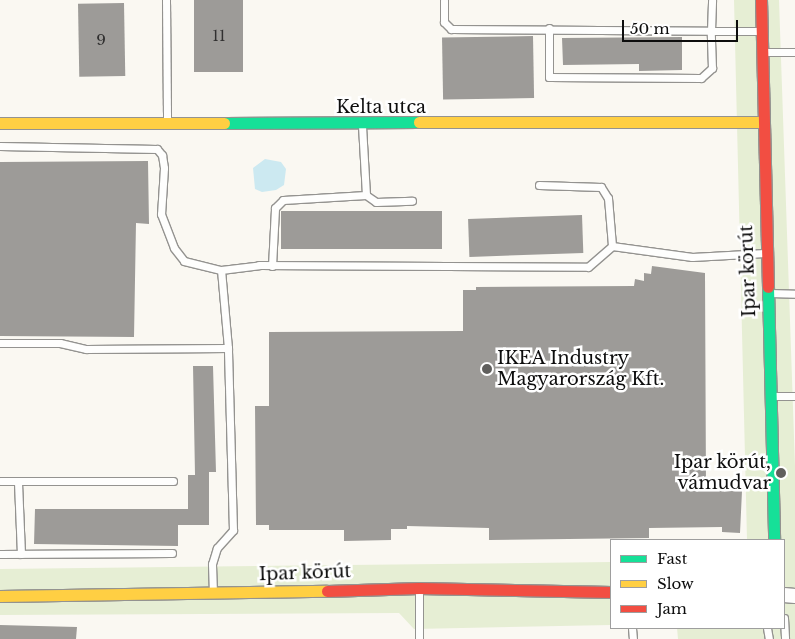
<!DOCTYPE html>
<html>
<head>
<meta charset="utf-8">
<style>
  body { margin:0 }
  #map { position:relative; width:795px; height:639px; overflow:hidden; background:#faf8f2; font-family:"Libre Baskerville",serif }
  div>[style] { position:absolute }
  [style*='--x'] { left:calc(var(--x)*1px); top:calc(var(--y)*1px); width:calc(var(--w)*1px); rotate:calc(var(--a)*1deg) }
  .green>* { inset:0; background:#e6eed4 }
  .water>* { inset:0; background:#cce9f1 }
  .building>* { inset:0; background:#9d9b98; transform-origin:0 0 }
  .roads { filter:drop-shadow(1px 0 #949390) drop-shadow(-1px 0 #949390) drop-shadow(0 1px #949390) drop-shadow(0 -1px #949390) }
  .lane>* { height:7px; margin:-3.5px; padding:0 3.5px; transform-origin:3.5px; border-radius:3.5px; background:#fefefd }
  .street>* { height:14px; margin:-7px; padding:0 7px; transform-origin:7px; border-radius:7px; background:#fefefd }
  .fast>* { height:11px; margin:-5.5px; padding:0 5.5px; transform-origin:5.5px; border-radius:5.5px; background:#16e098 }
  .slow>* { height:11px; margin:-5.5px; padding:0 5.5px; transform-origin:5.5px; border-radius:5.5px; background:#ffcf43 }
  .jam>* { height:11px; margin:-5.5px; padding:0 5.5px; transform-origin:5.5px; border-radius:5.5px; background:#f24e42 }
  .dots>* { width:14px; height:14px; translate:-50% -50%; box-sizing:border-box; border:2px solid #fff; border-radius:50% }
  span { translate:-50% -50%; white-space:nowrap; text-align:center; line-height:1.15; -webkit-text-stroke:5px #fff; paint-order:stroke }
  .number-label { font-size:15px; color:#313030 }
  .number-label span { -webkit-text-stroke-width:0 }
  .street-label { font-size:18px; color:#0d0d0d }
  .poi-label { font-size:18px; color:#0d0d0d }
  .left { translate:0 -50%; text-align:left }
  .right { translate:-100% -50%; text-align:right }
  .legend { position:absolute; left:610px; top:539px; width:175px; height:90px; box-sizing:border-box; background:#fff; border:1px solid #9e9e9e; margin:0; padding:6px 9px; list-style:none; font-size:15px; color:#0d0d0d }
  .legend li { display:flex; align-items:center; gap:10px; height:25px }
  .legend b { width:25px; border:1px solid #9e9e9e }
  .scale { position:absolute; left:622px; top:20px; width:116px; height:22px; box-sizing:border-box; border:2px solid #0d0d0d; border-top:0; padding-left:6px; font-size:15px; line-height:18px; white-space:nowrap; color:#0d0d0d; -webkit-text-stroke:4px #fff; paint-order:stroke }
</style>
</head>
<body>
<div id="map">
  <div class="green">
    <i style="clip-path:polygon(734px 0,779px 0,795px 466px,795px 639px,678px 639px,677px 628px,784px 628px,784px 540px,747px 540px)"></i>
    <i style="clip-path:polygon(611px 562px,611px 625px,414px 629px,399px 613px,0 615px,0 569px)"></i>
  </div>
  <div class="water">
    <i style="clip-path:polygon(265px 159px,281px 162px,286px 169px,284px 185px,276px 190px,262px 192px,255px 189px,253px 168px)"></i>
  </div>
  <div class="building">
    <i style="left:194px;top:0;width:49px;height:72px"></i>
    <i style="left:124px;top:3px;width:73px;height:46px;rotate:89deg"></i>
    <i style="left:533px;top:36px;width:62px;height:91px;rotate:89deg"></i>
    <i style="clip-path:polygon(682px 37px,682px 70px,639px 71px,639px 64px,563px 65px,562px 38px)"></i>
    <i style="clip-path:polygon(148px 161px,149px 224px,136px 223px,134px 337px,0 336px,0 162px)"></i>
    <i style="left:281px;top:211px;width:161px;height:38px"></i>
    <i style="left:582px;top:215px;width:38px;height:114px;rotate:88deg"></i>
    <i style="clip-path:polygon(652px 266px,705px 273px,706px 490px,742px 491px,740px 533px,722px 532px,722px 527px,649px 528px,649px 538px,489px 540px,489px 528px,407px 526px,407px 529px,391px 529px,391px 540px,344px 541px,344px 530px,269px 530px,269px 525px,256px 525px,255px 406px,269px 406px,269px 332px,463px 331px,463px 290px,476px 290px,476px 287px,634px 286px,635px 279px,644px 281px,644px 273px,651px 274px)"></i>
    <i style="clip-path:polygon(193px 366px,213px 366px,216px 472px,209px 472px,209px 525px,178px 525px,178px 546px,34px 544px,35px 509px,188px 509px,188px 475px,195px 475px)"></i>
    <i style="clip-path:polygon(0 625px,77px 627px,76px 639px,0 639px)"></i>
  </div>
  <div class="roads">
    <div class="lane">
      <i style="--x:166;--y:0;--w:121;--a:89.5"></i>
      <i style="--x:444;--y:0;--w:22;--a:90"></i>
      <i style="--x:444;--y:22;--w:10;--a:45"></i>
      <i style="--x:451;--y:29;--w:260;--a:0.4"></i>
      <i style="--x:711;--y:31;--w:31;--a:-88"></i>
      <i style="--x:549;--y:28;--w:49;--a:90"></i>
      <i style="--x:549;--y:77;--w:152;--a:0.4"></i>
      <i style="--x:701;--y:78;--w:15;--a:-42"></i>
      <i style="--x:712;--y:68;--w:37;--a:-92"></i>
      <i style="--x:711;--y:31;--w:50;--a:0"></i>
      <i style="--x:765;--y:52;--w:30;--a:0"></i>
      <i style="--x:0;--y:146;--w:157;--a:1.1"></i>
      <i style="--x:157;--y:149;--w:8;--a:50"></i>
      <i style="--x:162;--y:155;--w:13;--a:81"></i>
      <i style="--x:164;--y:168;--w:46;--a:93.7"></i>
      <i style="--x:161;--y:214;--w:36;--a:69"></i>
      <i style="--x:174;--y:248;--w:16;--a:52"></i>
      <i style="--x:184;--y:261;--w:38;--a:14"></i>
      <i style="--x:221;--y:270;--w:38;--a:-7"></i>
      <i style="--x:259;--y:265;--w:329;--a:0.3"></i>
      <i style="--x:588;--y:267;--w:32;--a:-41"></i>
      <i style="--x:612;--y:246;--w:81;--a:7.8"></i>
      <i style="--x:692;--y:257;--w:73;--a:-3.1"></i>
      <i style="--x:539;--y:185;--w:62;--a:1.8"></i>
      <i style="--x:601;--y:187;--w:13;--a:58"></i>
      <i style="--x:608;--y:198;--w:48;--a:85.2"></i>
      <i style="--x:366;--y:195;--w:12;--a:35"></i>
      <i style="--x:376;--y:202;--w:36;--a:-2"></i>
      <i style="--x:272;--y:266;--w:58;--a:-87"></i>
      <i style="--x:275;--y:208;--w:11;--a:-45"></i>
      <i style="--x:283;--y:200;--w:83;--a:-3.4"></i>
      <i style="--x:366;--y:195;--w:70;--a:-93.3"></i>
      <i style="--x:770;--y:293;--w:25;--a:2"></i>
      <i style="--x:0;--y:343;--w:60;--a:0"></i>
      <i style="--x:60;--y:343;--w:27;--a:13"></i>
      <i style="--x:86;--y:349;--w:142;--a:-0.4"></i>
      <i style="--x:228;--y:348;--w:78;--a:-95.1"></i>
      <i style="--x:771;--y:396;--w:24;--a:0"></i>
      <i style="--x:0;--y:481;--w:18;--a:0"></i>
      <i style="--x:0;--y:554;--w:172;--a:-0.3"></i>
      <i style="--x:21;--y:554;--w:73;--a:-92.4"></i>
      <i style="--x:18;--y:481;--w:155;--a:0"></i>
      <i style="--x:419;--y:589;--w:50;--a:90"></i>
      <i style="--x:213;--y:593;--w:29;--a:-92"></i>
      <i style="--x:212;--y:564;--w:17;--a:-73"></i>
      <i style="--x:217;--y:548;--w:24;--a:-48"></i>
      <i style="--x:233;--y:530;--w:182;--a:-91.6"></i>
      <i style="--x:784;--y:618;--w:21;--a:87"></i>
      <i style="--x:632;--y:628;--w:11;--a:85"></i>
      <i style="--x:767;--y:628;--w:11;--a:80"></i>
    </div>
    <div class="street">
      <i style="--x:784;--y:595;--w:11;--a:5"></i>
    </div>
    <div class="fast">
      <i style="--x:224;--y:123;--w:195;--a:-0.3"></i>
      <i style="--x:768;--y:287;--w:253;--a:88.6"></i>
    </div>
    <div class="slow">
      <i style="--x:419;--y:122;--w:344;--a:0"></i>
      <i style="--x:0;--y:123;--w:224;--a:0"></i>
      <i style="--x:0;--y:596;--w:327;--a:-0.9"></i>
    </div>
    <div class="jam">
      <i style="--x:761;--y:0;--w:287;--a:88.6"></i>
      <i style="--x:327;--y:591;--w:92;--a:-1.9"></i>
      <i style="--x:419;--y:588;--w:192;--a:1.2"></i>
    </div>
  </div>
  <div class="dots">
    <i style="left:487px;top:369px;background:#605f5d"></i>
    <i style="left:781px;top:473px;background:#605f5d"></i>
  </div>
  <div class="number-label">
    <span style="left:219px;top:36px">11</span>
    <span style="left:101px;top:40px">9</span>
  </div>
  <div class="street-label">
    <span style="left:381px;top:107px">Kelta utca</span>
    <span style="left:748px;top:271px;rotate:-92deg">Ipar körút</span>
    <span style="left:305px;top:573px;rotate:-2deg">Ipar körút</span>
  </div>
  <div class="poi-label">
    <span class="left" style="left:497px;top:369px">IKEA Industry<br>Magyarország Kft.</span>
    <span class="right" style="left:771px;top:473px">Ipar körút,<br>vámudvar</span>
  </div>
  <ul class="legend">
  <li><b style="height:6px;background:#16e098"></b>Fast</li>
  <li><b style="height:6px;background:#ffcf43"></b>Slow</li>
  <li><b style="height:6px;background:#f24e42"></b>Jam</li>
  </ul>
  <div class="scale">50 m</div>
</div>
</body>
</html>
